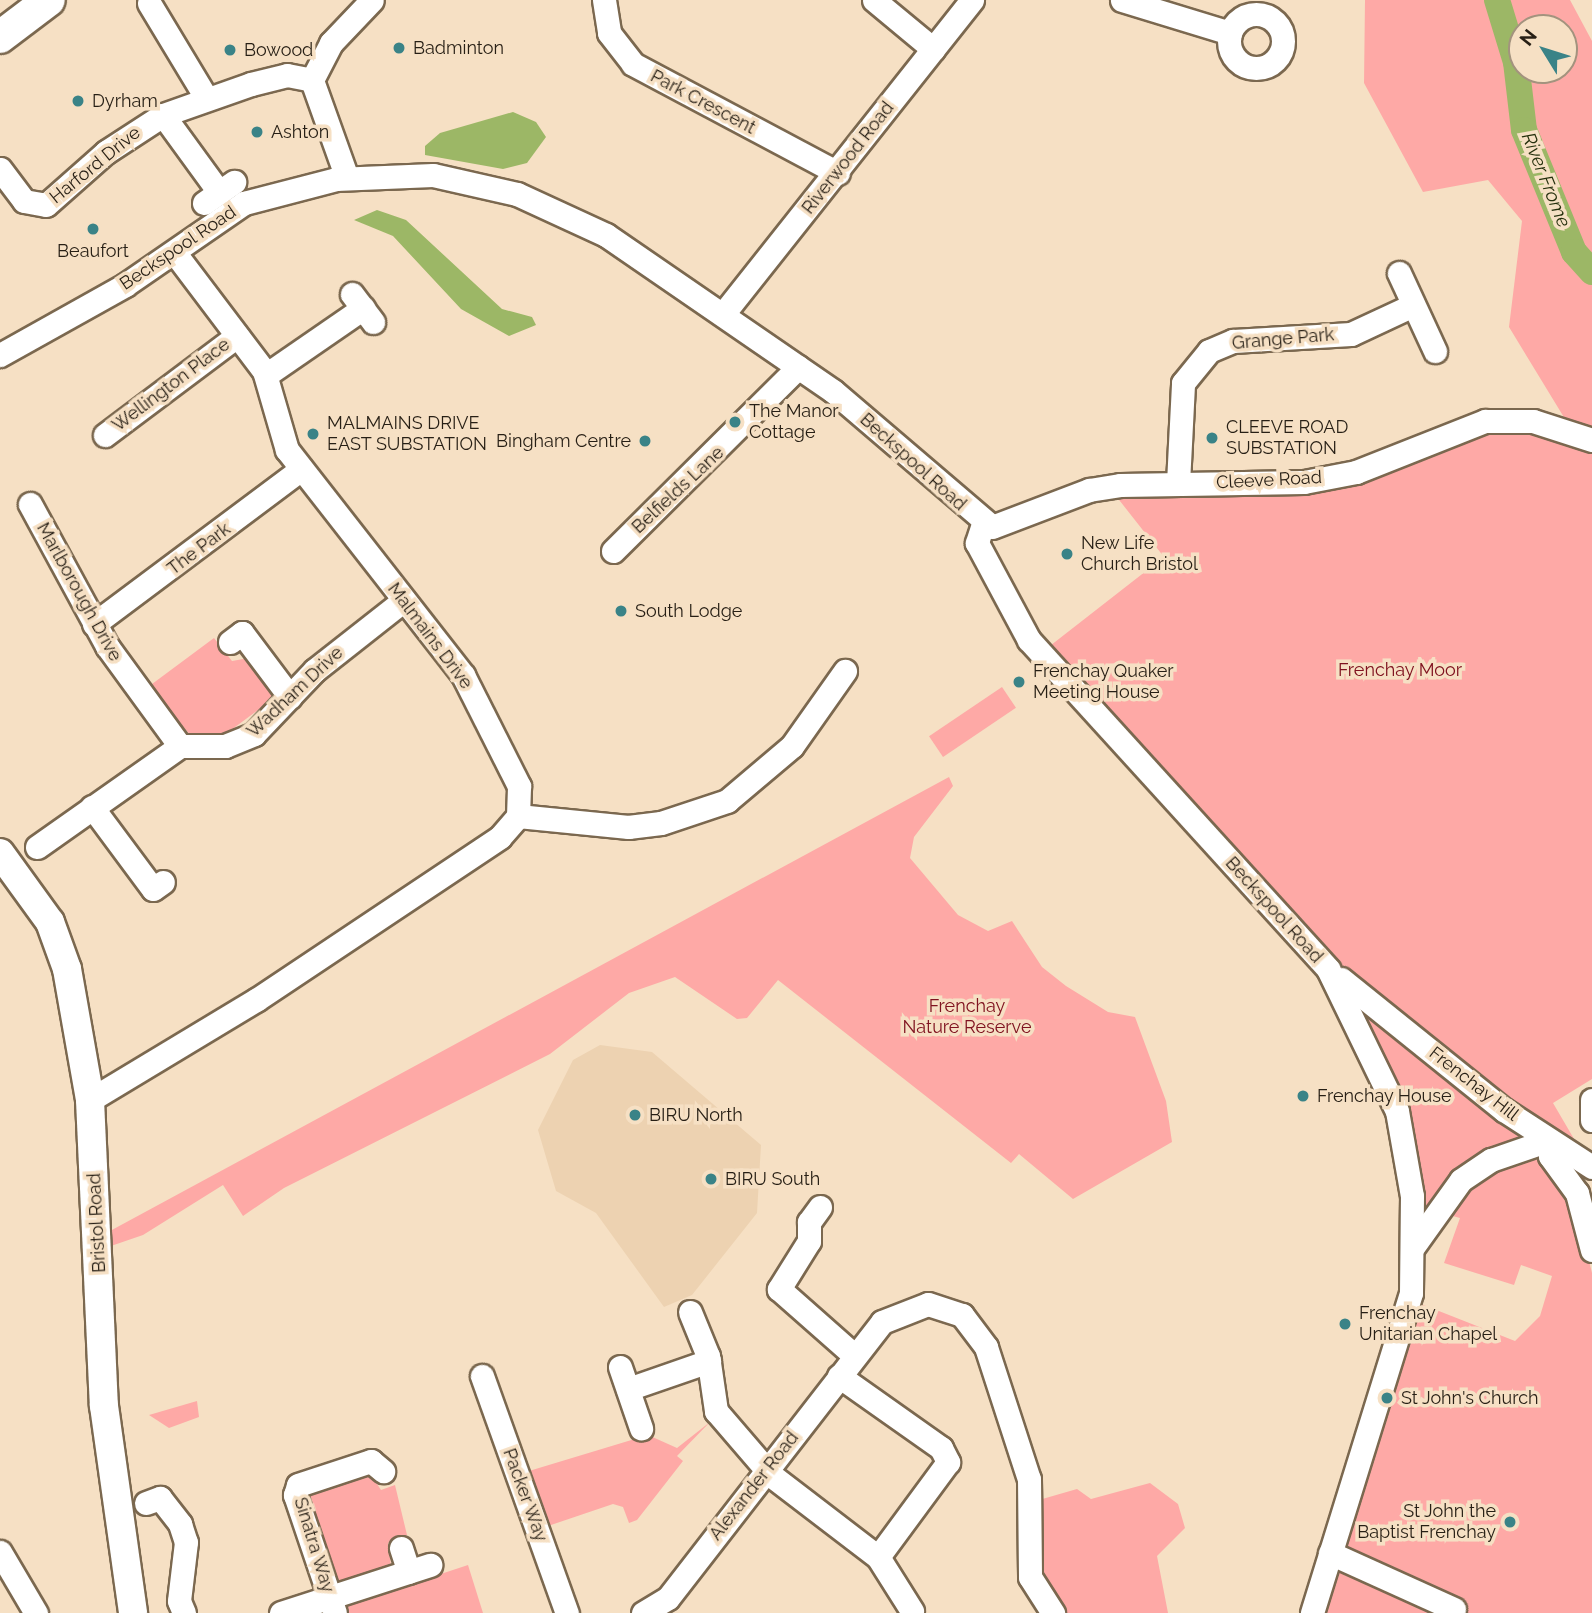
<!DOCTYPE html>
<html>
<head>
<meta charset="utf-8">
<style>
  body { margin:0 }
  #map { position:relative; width:1592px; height:1613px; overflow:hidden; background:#f6e0c4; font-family:Raleway,sans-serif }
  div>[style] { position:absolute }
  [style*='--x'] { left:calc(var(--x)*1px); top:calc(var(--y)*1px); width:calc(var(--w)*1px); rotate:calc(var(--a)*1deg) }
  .built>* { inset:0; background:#edd2b1 }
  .green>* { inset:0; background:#fea9a6; transform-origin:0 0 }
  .water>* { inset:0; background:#9cb766 }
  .river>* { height:26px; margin:-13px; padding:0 13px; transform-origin:13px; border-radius:13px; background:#9cb766 }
  .roads { filter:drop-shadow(2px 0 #7b684f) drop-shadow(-2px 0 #7b684f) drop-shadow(0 2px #7b684f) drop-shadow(0 -2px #7b684f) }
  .minor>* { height:23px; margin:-11.5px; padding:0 11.5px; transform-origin:11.5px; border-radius:11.5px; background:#fff }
  .minor>.ring { margin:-11.5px; padding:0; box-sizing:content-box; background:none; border:23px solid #fff; border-radius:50% }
  .major>* { height:28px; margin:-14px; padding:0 14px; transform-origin:14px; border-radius:14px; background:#fff }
  .highway>* { height:32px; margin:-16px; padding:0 16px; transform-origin:16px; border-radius:16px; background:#fff }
  .dots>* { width:19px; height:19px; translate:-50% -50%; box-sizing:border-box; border:4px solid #f6e0c4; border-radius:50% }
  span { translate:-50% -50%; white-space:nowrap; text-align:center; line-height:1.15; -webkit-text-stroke:7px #f6e0c4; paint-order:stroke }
  .poi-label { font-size:18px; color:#271f15 }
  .left { translate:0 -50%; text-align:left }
  .right { translate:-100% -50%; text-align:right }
  .street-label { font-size:18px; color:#271f15 }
  .park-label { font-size:18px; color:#801320 }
  .water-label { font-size:19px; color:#25300d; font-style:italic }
  .north { position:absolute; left:1508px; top:14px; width:70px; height:70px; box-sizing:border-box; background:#f6e0c4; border:2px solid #a3937e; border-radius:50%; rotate:308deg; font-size:19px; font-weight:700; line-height:28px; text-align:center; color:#271f15 }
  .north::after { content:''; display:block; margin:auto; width:24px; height:32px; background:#3a8387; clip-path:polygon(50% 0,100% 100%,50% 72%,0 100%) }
</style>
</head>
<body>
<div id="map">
  <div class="built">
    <i style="clip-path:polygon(600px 1045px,652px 1052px,761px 1145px,757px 1213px,692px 1295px,664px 1307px,596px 1213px,556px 1191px,538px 1130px,573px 1060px)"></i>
  </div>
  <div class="green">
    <i style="clip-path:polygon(evenodd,1365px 0,1570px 0,1592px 41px,1592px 432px,1565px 419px,1509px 327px,1522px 221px,1488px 180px,1423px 192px,1364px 83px,1365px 0,1522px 28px,1564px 28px,1564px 70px,1522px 70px,1522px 28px)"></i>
    <i style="clip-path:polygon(1505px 425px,1592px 451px,1592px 1079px,1553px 1103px,1584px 1156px,1531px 1123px,1335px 965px,1046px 649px,1164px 557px,1116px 496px,1299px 490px)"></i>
    <i style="clip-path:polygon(214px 638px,232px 661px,249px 658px,278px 695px,223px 736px,192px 737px,148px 687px)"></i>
    <i style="left:1002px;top:687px;width:25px;height:88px;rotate:56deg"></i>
    <i style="clip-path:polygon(949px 777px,953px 786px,914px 837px,910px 858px,958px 915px,988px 931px,1012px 921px,1042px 967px,1066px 986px,1108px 1012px,1135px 1017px,1166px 1101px,1172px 1142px,1073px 1199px,1019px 1154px,1011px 1163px,778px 980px,747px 1018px,737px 1019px,675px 977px,629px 993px,550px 1054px,284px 1188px,243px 1216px,223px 1185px,143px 1235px,108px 1247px,110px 1231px)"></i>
    <i style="clip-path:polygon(1357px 1006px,1528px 1140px,1424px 1228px,1405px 1109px)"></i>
    <i style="clip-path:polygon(1531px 1154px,1574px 1199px,1592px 1273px,1592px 1613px,1323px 1613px,1416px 1302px,1515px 1341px,1540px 1316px,1552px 1276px,1521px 1265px,1514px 1285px,1444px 1263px,1460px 1218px,1449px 1215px,1444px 1227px,1435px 1225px,1464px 1184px)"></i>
    <i style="clip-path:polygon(197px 1401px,199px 1417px,169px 1428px,149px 1415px)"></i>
    <i style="clip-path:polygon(710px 1422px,677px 1456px,683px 1461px,637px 1520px,629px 1523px,623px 1507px,613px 1504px,548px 1526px,529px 1471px,648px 1435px,677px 1448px)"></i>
    <i style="clip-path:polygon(370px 1473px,381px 1490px,395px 1485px,407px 1535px,388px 1543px,391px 1566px,338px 1582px,306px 1500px,314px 1488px)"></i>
    <i style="clip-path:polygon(1150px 1483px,1178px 1504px,1185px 1528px,1157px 1556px,1168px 1613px,1053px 1613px,1034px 1586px,1032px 1502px,1077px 1489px,1091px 1499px)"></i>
    <i style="clip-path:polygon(468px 1565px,483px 1613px,346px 1613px,344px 1606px)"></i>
  </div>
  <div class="water">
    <i style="clip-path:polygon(513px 112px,536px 122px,546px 137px,527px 163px,503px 169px,425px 155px,425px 146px,440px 133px)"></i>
    <i style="clip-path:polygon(377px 210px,406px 220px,502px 309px,532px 317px,536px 325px,509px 336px,461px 309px,393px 236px,354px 220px)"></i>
  </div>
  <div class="river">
    <i style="--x:1497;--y:0;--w:65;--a:73"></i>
    <i style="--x:1516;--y:62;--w:68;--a:83.3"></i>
    <i style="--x:1524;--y:130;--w:132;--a:67.7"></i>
    <i style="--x:1574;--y:252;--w:27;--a:48"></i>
  </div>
  <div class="roads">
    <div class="minor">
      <i style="--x:604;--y:0;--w:33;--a:81"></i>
      <i style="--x:609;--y:33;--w:39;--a:52"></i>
      <i style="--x:633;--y:64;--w:232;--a:28"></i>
      <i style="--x:874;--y:0;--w:77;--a:39.7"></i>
      <i style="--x:1122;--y:0;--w:113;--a:17"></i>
      <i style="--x:149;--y:3;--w:109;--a:58.9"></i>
      <i class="ring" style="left:1229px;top:14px;width:31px;height:31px"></i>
      <i style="--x:163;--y:115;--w:95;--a:54"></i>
      <i style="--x:0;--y:169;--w:40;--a:53"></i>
      <i style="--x:24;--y:201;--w:22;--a:10"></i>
      <i style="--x:46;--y:205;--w:80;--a:-41.5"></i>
      <i style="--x:106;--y:152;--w:68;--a:-33"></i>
      <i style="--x:163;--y:115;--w:93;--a:-19.4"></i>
      <i style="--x:251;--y:84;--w:37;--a:-14"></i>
      <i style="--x:287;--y:75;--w:25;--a:11"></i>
      <i style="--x:347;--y:178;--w:104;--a:-109.7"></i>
      <i style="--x:312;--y:80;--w:42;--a:-62.8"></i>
      <i style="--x:331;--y:43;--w:59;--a:-46.4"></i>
      <i style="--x:204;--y:203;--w:37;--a:-35"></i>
      <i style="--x:1399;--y:273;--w:86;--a:65.2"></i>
      <i style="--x:352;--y:294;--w:35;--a:53"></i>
      <i style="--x:723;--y:314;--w:401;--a:-51.6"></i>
      <i style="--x:0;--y:355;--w:143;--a:-29.2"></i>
      <i style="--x:125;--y:285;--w:145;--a:-34.6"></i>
      <i style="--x:244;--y:203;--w:95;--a:-14.6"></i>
      <i style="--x:336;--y:179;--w:97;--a:-2.4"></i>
      <i style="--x:433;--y:175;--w:86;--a:12.7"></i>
      <i style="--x:517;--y:194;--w:98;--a:24.7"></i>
      <i style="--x:606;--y:235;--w:275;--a:34.5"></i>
      <i style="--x:833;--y:391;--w:209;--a:40.5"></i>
      <i style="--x:992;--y:527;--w:104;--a:-20.9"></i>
      <i style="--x:1089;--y:490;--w:31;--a:-9"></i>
      <i style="--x:1120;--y:485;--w:184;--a:-0.9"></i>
      <i style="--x:1304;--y:482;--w:53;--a:-10.9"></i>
      <i style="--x:1356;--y:472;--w:139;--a:-21.6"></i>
      <i style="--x:1485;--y:421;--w:48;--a:0"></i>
      <i style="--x:1533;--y:421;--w:62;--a:17.9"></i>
      <i style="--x:266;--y:375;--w:118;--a:-34.6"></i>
      <i style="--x:105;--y:435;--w:165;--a:-36.9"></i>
      <i style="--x:1178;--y:483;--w:100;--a:-87.1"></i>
      <i style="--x:1183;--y:383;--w:41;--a:-50.9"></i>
      <i style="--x:1209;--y:351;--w:26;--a:-23"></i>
      <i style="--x:1233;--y:341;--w:118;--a:-3.4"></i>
      <i style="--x:1351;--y:334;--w:66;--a:-25"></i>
      <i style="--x:30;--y:504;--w:162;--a:61.5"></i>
      <i style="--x:107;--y:646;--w:124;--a:53.9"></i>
      <i style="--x:983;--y:524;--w:20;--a:108"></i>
      <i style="--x:977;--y:543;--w:110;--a:61.8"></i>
      <i style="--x:1029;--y:640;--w:445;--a:47.7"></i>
      <i style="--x:1328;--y:969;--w:158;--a:64.1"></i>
      <i style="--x:1397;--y:1111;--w:86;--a:80"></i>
      <i style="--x:1412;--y:1196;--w:97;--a:90.6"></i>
      <i style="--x:1411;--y:1293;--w:335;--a:107.2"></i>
      <i style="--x:613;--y:551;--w:261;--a:-44.8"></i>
      <i style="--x:94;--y:624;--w:259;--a:-36.8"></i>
      <i style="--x:230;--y:642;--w:15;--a:-37"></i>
      <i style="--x:242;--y:633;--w:80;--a:53.1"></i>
      <i style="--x:92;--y:807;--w:102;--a:53.4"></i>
      <i style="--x:153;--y:889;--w:12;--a:-35"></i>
      <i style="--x:518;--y:816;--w:111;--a:5.7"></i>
      <i style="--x:628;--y:827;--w:33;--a:-7"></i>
      <i style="--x:661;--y:823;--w:70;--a:-18.4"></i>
      <i style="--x:727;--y:801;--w:85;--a:-40.2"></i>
      <i style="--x:792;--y:746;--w:92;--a:-54.8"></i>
      <i style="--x:37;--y:847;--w:175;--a:-35.2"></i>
      <i style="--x:180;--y:746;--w:45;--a:0"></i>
      <i style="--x:225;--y:746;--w:31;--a:-22"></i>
      <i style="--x:254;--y:734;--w:88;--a:-46.4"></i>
      <i style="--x:315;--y:670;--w:113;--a:-38.2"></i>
      <i style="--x:1341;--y:979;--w:209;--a:38.8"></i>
      <i style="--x:1504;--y:1110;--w:105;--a:32.9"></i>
      <i style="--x:90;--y:1100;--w:194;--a:-31.1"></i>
      <i style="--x:256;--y:1000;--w:293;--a:-33.7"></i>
      <i style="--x:500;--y:837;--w:28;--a:-49"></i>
      <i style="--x:518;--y:816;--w:30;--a:-88"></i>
      <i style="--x:519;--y:786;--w:124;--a:-116.8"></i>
      <i style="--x:463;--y:675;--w:286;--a:-128"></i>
      <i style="--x:287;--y:450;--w:82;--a:-106.2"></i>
      <i style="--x:264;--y:371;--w:149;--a:-127.1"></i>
      <i style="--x:1592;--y:1100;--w:20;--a:90"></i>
      <i style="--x:1549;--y:1140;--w:16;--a:86"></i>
      <i style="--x:1550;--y:1156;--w:46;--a:53.9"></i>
      <i style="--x:1577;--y:1193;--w:59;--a:75.3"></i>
      <i style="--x:820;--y:1207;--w:19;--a:126"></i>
      <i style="--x:809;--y:1222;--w:19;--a:90"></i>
      <i style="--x:809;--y:1241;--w:57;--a:122"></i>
      <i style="--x:779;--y:1289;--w:101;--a:41.4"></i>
      <i style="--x:1413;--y:1247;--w:82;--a:-54.4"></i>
      <i style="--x:1461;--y:1180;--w:36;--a:-34"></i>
      <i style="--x:1491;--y:1160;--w:61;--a:-19"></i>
      <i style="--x:690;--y:1312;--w:48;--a:67.8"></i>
      <i style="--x:708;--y:1356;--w:56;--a:81.7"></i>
      <i style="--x:716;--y:1411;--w:86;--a:49.3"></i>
      <i style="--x:772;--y:1476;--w:133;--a:37.4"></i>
      <i style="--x:878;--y:1557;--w:64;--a:57.8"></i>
      <i style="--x:620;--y:1367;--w:65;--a:71"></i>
      <i style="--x:482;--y:1376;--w:252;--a:70.3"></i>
      <i style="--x:839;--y:1376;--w:125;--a:35.2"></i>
      <i style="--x:941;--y:1448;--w:16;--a:63"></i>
      <i style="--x:948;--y:1462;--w:118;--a:126.4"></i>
      <i style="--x:628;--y:1389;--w:86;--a:-19.1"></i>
      <i style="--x:146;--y:1503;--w:15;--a:-20"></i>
      <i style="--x:160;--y:1498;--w:33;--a:52"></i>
      <i style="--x:180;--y:1524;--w:19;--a:72"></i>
      <i style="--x:186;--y:1542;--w:59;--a:96.8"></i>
      <i style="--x:179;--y:1601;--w:13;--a:67"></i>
      <i style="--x:401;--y:1548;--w:25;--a:72"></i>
      <i style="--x:0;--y:1552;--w:71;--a:59.5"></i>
      <i style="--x:1330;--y:1553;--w:136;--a:24.3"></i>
      <i style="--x:281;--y:1613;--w:157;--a:-17.9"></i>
      <i style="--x:335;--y:1613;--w:125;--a:-108.7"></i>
      <i style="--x:295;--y:1495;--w:10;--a:-73"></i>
      <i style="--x:298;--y:1485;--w:77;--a:-18.2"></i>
      <i style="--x:371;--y:1461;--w:16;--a:40"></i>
      <i style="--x:643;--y:1613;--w:29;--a:-31"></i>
      <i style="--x:668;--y:1598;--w:349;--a:-52.2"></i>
      <i style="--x:882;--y:1322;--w:49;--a:-21.4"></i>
      <i style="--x:928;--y:1304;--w:36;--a:18"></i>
      <i style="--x:962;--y:1315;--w:40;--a:53"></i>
      <i style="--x:986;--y:1347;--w:139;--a:72"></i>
      <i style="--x:1029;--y:1479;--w:98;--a:89.4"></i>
      <i style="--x:1030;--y:1577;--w:43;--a:57.4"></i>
    </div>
    <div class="major">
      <i style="--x:0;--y:853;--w:85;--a:54.1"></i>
      <i style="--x:50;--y:922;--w:50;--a:70.1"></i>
      <i style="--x:67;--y:969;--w:133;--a:80"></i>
      <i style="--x:90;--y:1100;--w:306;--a:87.4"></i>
      <i style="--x:104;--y:1406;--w:209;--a:82"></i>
    </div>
    <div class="highway">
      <i style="--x:0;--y:37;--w:61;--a:-37.1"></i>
    </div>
  </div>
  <div class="dots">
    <i style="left:399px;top:48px;background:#3a8387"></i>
    <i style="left:230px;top:50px;background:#3a8387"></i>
    <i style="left:78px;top:101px;background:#3a8387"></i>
    <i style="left:257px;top:132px;background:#3a8387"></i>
    <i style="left:93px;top:229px;background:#3a8387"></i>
    <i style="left:735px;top:422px;background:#3a8387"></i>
    <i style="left:313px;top:434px;background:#3a8387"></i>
    <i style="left:1212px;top:438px;background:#3a8387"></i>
    <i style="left:645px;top:441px;background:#3a8387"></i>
    <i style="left:1067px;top:554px;background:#3a8387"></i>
    <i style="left:621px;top:611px;background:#3a8387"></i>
    <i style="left:1019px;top:682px;background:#3a8387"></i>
    <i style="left:1303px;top:1096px;background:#3a8387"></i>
    <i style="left:635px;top:1115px;background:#3a8387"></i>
    <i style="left:711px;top:1179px;background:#3a8387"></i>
    <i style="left:1345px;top:1324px;background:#3a8387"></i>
    <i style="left:1387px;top:1398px;background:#3a8387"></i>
    <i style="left:1510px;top:1522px;background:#3a8387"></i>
  </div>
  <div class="poi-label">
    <span class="left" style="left:413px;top:48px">Badminton</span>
    <span class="left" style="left:244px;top:50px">Bowood</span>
    <span class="left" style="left:92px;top:101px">Dyrham</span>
    <span class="left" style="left:271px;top:132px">Ashton</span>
    <span style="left:93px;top:251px">Beaufort</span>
    <span class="left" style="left:749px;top:422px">The Manor<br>Cottage</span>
    <span class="left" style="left:327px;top:434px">MALMAINS DRIVE<br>EAST SUBSTATION</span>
    <span class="left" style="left:1226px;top:438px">CLEEVE ROAD<br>SUBSTATION</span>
    <span class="right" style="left:631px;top:441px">Bingham Centre</span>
    <span class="left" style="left:1081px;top:554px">New Life<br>Church Bristol</span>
    <span class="left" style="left:635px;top:611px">South Lodge</span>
    <span class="left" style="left:1033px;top:682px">Frenchay Quaker<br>Meeting House</span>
    <span class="left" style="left:1317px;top:1096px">Frenchay House</span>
    <span class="left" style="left:649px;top:1115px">BIRU North</span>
    <span class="left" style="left:725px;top:1179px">BIRU South</span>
    <span class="left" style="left:1359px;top:1324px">Frenchay<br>Unitarian Chapel</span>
    <span class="left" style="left:1401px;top:1398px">St John's Church</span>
    <span class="right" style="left:1496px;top:1522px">St John the<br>Baptist Frenchay</span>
  </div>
  <div class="street-label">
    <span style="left:703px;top:102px;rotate:28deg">Park Crescent</span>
    <span style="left:848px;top:158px;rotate:-52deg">Riverwood Road</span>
    <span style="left:95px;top:165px;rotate:-39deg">Harford Drive</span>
    <span style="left:178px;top:248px;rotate:-34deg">Beckspool Road</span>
    <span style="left:1283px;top:339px;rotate:-5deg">Grange Park</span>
    <span style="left:171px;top:385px;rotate:-37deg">Wellington Place</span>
    <span style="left:913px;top:462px;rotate:42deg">Beckspool Road</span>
    <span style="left:1269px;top:480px;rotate:-3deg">Cleeve Road</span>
    <span style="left:678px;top:490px;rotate:-43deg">Belfields Lane</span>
    <span style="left:199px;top:549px;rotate:-37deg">The Park</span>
    <span style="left:79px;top:592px;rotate:61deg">Marlborough Drive</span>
    <span style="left:430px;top:636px;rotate:53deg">Malmains Drive</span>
    <span style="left:295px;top:692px;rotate:-43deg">Wadham Drive</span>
    <span style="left:1274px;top:910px;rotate:48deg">Beckspool Road</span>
    <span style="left:1474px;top:1084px;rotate:38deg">Frenchay Hill</span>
    <span style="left:97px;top:1223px;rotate:-93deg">Bristol Road</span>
    <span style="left:754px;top:1486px;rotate:-52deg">Alexander Road</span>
    <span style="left:525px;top:1495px;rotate:70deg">Packer Way</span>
    <span style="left:314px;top:1545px;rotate:73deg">Sinatra Way</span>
  </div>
  <div class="park-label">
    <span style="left:1400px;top:670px">Frenchay Moor</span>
    <span style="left:967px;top:1017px">Frenchay<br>Nature Reserve</span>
  </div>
  <div class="water-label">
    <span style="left:1546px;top:180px;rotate:68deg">River Frome</span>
  </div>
  <div class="north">N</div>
</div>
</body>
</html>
